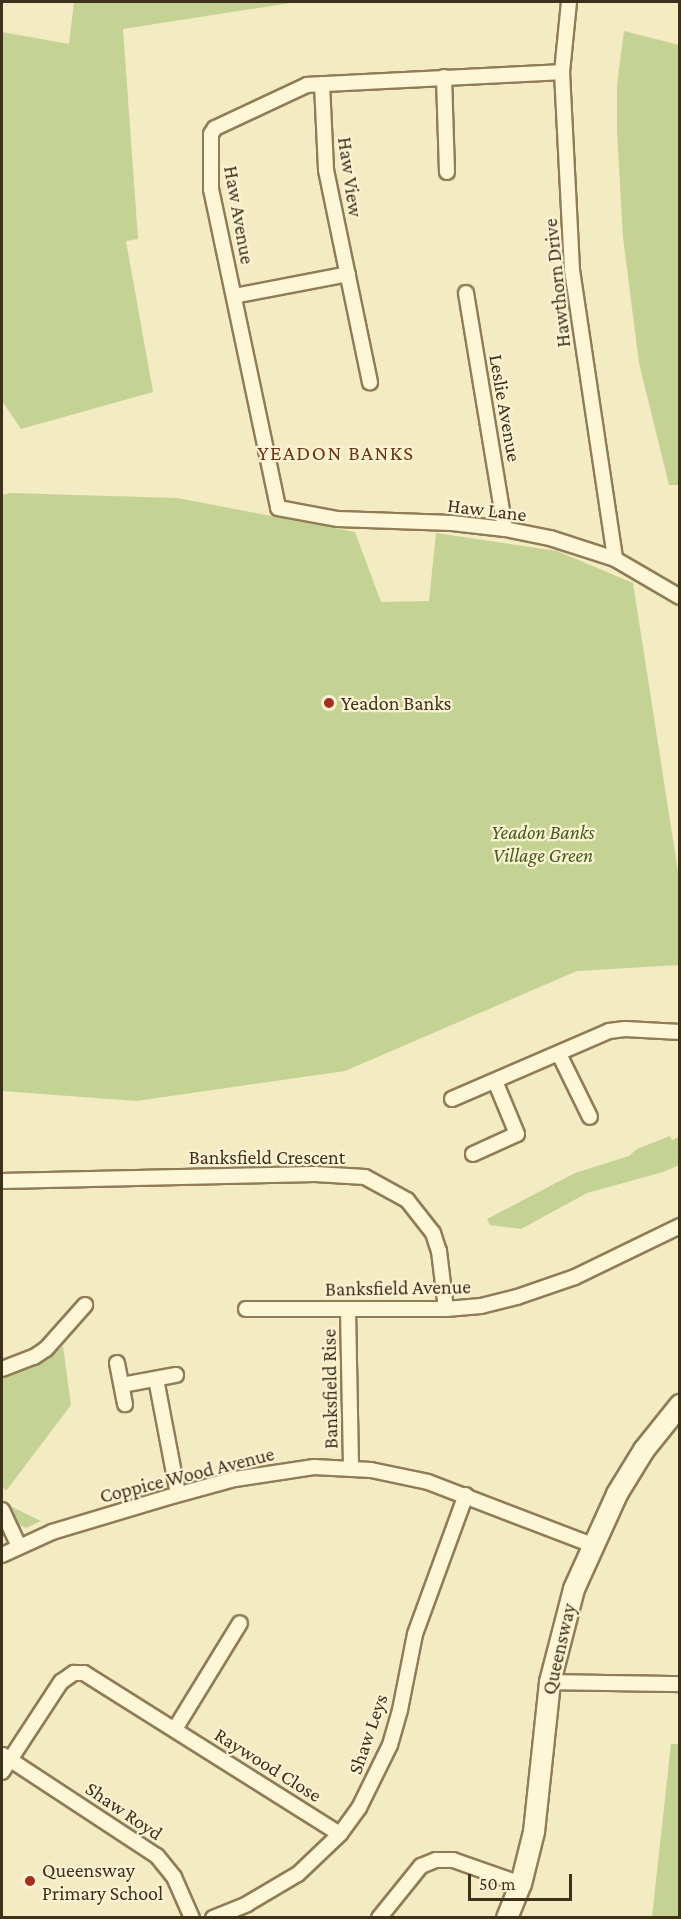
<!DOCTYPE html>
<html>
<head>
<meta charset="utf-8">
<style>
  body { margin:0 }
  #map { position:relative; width:681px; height:1919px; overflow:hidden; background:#f3ebc2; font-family:"Crimson Pro",serif }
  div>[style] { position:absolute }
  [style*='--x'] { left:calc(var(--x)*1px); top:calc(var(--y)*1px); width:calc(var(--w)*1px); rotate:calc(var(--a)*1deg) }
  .green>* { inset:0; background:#c4d394 }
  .roads { filter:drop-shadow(2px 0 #907c56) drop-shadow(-2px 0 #907c56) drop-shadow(0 2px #907c56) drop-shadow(0 -2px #907c56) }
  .street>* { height:14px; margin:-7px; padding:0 7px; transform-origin:7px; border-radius:7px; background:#fdf6d7 }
  .secondary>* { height:20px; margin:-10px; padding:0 10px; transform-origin:10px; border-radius:10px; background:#fdf6d7 }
  .dots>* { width:16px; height:16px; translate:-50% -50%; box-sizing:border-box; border:3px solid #faf3d3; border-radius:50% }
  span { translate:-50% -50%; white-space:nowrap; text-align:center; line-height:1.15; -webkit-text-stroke:4.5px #faf3d3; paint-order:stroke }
  .street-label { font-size:20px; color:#3e311c }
  .poi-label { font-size:20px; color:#3e311c }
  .left { translate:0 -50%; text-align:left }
  .park-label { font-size:20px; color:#465d20; font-style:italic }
  .neighbourhood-label { font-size:21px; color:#703416; letter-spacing:1.5px }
  .frame { position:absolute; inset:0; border:3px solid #3e311c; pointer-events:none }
  .scale { position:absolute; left:468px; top:1874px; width:104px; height:27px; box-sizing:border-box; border:3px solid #3e311c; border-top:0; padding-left:8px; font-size:18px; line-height:21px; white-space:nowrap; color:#3e311c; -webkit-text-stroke:4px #faf3d3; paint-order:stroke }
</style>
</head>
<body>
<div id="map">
  <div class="green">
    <i style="clip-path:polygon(74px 2px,297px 2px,123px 29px,138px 239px,126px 241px,153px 392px,21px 429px,2px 401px,2px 32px,69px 44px)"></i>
    <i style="clip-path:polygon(624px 31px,679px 45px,679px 485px,669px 485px,639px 363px,623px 237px,617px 132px,617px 85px)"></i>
    <i style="clip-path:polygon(11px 493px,177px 498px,355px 532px,381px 602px,429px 601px,436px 533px,557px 551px,633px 583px,679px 878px,679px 965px,577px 971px,345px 1071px,136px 1101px,2px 1091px,2px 495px)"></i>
    <i style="clip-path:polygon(670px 1136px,672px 1140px,679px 1137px,679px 1165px,663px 1172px,587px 1193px,521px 1229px,490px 1225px,487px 1219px,575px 1173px,629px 1156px,637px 1149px)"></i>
    <i style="clip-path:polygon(63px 1346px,71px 1405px,6px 1491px,2px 1486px,2px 1379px,44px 1362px)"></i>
    <i style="clip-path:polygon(8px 1505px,41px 1521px,26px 1528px,15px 1523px)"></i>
    <i style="clip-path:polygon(671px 1744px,679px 1744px,679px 1917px,652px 1917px)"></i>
  </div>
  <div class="roads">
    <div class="street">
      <i style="--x:569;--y:2;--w:70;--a:95.7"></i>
      <i style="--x:562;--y:72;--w:198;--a:87.1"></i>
      <i style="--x:572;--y:270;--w:292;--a:81.5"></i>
      <i style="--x:562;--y:72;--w:255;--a:177.1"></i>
      <i style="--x:307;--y:85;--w:102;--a:154.9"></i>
      <i style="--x:215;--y:128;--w:7;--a:124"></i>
      <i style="--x:211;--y:134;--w:55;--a:90"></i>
      <i style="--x:211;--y:189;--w:326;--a:78.1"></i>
      <i style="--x:278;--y:508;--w:61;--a:10.4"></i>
      <i style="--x:338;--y:519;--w:114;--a:2"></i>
      <i style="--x:452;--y:523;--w:53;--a:6.5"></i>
      <i style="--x:505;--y:529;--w:46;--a:11.3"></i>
      <i style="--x:550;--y:538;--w:68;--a:17.9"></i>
      <i style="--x:615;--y:559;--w:75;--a:30.3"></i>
      <i style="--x:444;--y:77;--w:95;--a:88.2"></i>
      <i style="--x:322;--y:84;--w:86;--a:87.3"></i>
      <i style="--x:326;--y:170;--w:217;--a:78.3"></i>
      <i style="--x:466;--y:293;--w:239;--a:80.6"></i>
      <i style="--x:234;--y:296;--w:116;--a:-10.9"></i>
      <i style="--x:559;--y:1054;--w:70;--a:63.8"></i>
      <i style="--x:452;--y:1099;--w:171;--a:-23.4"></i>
      <i style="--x:609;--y:1031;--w:16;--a:-7"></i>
      <i style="--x:625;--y:1029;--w:55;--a:3.1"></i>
      <i style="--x:473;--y:1154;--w:48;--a:-24.4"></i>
      <i style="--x:517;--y:1134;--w:57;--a:-112.5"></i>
      <i style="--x:2;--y:1181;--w:313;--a:-1.3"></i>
      <i style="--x:315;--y:1174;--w:50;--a:3.4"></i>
      <i style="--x:365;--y:1177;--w:48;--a:28.7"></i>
      <i style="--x:407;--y:1200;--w:42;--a:51.8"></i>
      <i style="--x:433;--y:1233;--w:19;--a:72"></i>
      <i style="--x:439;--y:1251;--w:58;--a:83.1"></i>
      <i style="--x:246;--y:1309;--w:200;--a:0"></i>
      <i style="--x:446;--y:1309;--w:35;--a:-5"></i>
      <i style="--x:481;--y:1306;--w:37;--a:-14"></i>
      <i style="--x:517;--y:1297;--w:61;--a:-19"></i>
      <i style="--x:575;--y:1277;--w:117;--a:-25.9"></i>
      <i style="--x:348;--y:1309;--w:159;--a:88.9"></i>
      <i style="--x:117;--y:1363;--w:42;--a:79"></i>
      <i style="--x:2;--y:1369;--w:34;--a:-21"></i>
      <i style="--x:34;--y:1357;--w:14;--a:-34"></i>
      <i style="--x:46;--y:1349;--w:59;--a:-48.4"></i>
      <i style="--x:156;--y:1379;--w:117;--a:79.2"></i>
      <i style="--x:122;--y:1385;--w:55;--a:-10.5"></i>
      <i style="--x:2;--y:1510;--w:40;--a:65"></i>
      <i style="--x:2;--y:1555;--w:55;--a:-24.7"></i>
      <i style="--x:52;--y:1532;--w:122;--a:-16.7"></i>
      <i style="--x:169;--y:1497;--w:68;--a:-15.3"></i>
      <i style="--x:235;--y:1479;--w:80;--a:-8.6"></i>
      <i style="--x:314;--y:1467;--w:57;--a:3"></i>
      <i style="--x:371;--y:1470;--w:58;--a:11.9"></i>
      <i style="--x:428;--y:1482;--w:176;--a:21"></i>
      <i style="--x:550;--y:1682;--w:130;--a:0.9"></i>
      <i style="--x:175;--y:1729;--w:124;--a:-58.5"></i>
      <i style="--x:3;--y:1755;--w:184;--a:33.3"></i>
      <i style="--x:157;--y:1856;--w:27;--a:51"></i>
      <i style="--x:174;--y:1877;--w:45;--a:66.3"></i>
      <i style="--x:2;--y:1772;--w:108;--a:-56.8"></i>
      <i style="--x:61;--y:1682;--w:16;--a:-35"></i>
      <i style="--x:74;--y:1673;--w:10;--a:0"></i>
      <i style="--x:84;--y:1673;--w:302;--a:32.2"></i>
      <i style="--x:213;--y:1918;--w:37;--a:-22"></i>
      <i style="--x:247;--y:1904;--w:59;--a:-30.5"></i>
      <i style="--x:298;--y:1874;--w:58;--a:-43.6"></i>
      <i style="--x:340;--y:1834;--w:32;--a:-54"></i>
      <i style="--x:359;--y:1808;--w:70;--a:-63.8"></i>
      <i style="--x:390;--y:1745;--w:36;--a:-74"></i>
      <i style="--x:400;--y:1710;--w:77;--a:-78.8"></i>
      <i style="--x:415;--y:1634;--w:148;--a:-69.9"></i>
      <i style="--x:379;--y:1918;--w:67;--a:-51.1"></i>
      <i style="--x:421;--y:1866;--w:16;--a:-22"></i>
      <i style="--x:436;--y:1860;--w:17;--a:0"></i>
      <i style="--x:453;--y:1860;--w:72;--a:19.4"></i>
    </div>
    <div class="secondary">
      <i style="--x:507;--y:1918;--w:37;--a:-68"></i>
      <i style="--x:521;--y:1884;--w:54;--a:-76"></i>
      <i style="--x:534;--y:1832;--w:151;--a:-83.9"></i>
      <i style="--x:550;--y:1682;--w:96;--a:-75.5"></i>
      <i style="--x:574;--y:1589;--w:104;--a:-65.6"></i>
      <i style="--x:617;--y:1494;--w:52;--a:-58.5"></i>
      <i style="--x:644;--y:1450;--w:58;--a:-51.3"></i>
    </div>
  </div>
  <div class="dots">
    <i style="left:329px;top:703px;background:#a72e1f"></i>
    <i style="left:30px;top:1881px;background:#a72e1f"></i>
  </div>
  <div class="street-label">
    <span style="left:350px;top:177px;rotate:82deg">Haw View</span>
    <span style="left:239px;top:215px;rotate:80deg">Haw Avenue</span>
    <span style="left:557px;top:283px;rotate:-96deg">Hawthorn Drive</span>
    <span style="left:505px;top:408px;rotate:80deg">Leslie Avenue</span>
    <span style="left:487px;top:510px;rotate:7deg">Haw Lane</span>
    <span style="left:267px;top:1157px">Banksfield Crescent</span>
    <span style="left:398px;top:1288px;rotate:-1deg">Banksfield Avenue</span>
    <span style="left:330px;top:1389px;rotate:-91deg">Banksfield Rise</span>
    <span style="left:187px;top:1475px;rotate:-14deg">Coppice Wood Avenue</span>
    <span style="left:559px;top:1649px;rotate:-77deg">Queensway</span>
    <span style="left:368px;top:1734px;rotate:-71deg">Shaw Leys</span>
    <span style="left:268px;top:1765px;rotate:32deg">Raywood Close</span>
    <span style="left:124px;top:1811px;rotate:34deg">Shaw Royd</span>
  </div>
  <div class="poi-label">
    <span class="left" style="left:341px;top:703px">Yeadon Banks</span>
    <span class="left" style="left:42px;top:1882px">Queensway<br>Primary School</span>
  </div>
  <div class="park-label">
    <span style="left:543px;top:844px">Yeadon Banks<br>Village Green</span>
  </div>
  <div class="neighbourhood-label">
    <span style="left:336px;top:453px">YEADON BANKS</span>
  </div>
  <div class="frame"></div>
  <div class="scale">50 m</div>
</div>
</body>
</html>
